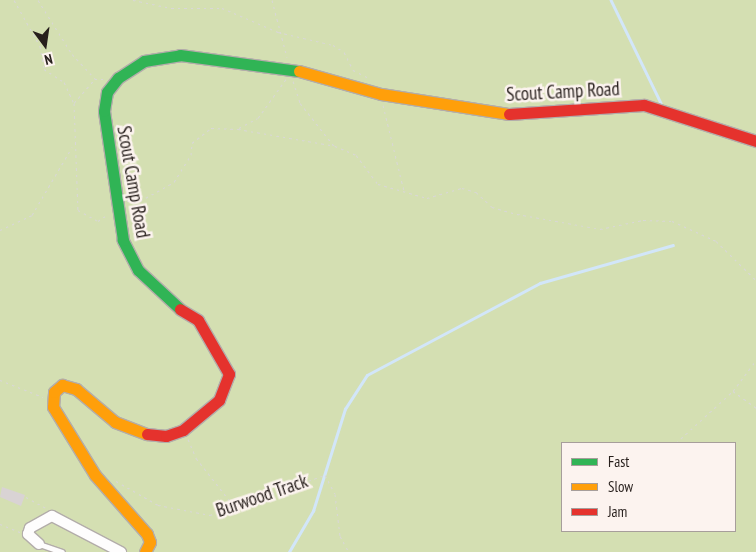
<!DOCTYPE html>
<html>
<head>
<meta charset="utf-8">
<style>
  body { margin:0 }
  #map { position:relative; width:756px; height:552px; overflow:hidden; background:#f9f4f2; font-family:"PT Sans Narrow",sans-serif }
  div>[style] { position:absolute }
  [style*='--x'] { left:calc(var(--x)*1px); top:calc(var(--y)*1px); width:calc(var(--w)*1px); rotate:calc(var(--a)*1deg) }
  .green>* { inset:0; background:#d4dfb2 }
  .stream>* { height:2.5px; margin:-1.25px; padding:0 1.25px; transform-origin:1.25px; border-radius:1.25px; background:#d2e6f9 }
  .building>* { inset:0; background:#d9d3d4 }
  .path>* { height:1px; margin-top:-0.5px; transform-origin:0; background:repeating-linear-gradient(90deg,#d9d7d7 0 2.5px,transparent 0 6.5px) }
  .roads { filter:drop-shadow(1px 0 #b3adaa) drop-shadow(-1px 0 #b3adaa) drop-shadow(0 1px #b3adaa) drop-shadow(0 -1px #b3adaa) }
  .lane>* { height:5px; margin:-2.5px; padding:0 2.5px; transform-origin:2.5px; border-radius:2.5px; background:#fefdfd }
  .street>* { height:10px; margin:-5px; padding:0 5px; transform-origin:5px; border-radius:5px; background:#fefdfd }
  .fast>* { height:11px; margin:-5.5px; padding:0 5.5px; transform-origin:5.5px; border-radius:5.5px; background:#30b455 }
  .slow>* { height:11px; margin:-5.5px; padding:0 5.5px; transform-origin:5.5px; border-radius:5.5px; background:#ff9f0a }
  .jam>* { height:11px; margin:-5.5px; padding:0 5.5px; transform-origin:5.5px; border-radius:5.5px; background:#e5322d }
  span { translate:-50% -50%; white-space:nowrap; text-align:center; line-height:1.15; -webkit-text-stroke:5px #fcf3ef; paint-order:stroke }
  .street-label { font-size:19px; color:#271f1c }
  .legend { position:absolute; left:561px; top:442px; width:175px; height:90px; box-sizing:border-box; background:#fcf3ef; border:1px solid #a79e9b; margin:0; padding:6px 9px; list-style:none; font-size:15px; color:#271f1c }
  .legend li { display:flex; align-items:center; gap:10px; height:25px }
  .legend b { width:25px; border:1px solid #a79e9b }
  .north { position:absolute; left:20px; top:20px; width:50px; height:50px; -webkit-text-stroke:4px #fcf3ef; paint-order:stroke; rotate:166deg; font-size:14px; font-weight:700; line-height:20px; text-align:center; color:#271f1c }
  .north::after { content:''; display:block; margin:auto; width:18px; height:22px; background:#271f1c; clip-path:polygon(50% 0,100% 100%,50% 72%,0 100%) }
</style>
</head>
<body>
<div id="map">
  <div class="green">
    <i style="clip-path:polygon(evenodd,0 0,756px 0,756px 552px,0 552px,0 0,562px 443px,735px 443px,735px 531px,562px 531px,562px 443px)"></i>
  </div>
  <div class="stream">
    <i style="--x:611;--y:0;--w:114;--a:64.1"></i>
    <i style="--x:289;--y:552;--w:48;--a:-59.7"></i>
    <i style="--x:313;--y:511;--w:107;--a:-72.6"></i>
    <i style="--x:345;--y:409;--w:40;--a:-57.1"></i>
    <i style="--x:367;--y:375;--w:196;--a:-28"></i>
    <i style="--x:540;--y:283;--w:138;--a:-15.9"></i>
  </div>
  <div class="building">
    <i style="clip-path:polygon(2px 487px,25px 495px,21px 506px,0 497px)"></i>
  </div>
  <div class="path">
    <i style="--x:14;--y:0;--w:53;--a:60.5"></i>
    <i style="--x:40;--y:46;--w:23;--a:80"></i>
    <i style="--x:44;--y:69;--w:24;--a:33"></i>
    <i style="--x:64;--y:82;--w:23;--a:65"></i>
    <i style="--x:74;--y:103;--w:32;--a:-49"></i>
    <i style="--x:38;--y:0;--w:64;--a:57.8"></i>
    <i style="--x:72;--y:54;--w:34;--a:47"></i>
    <i style="--x:95;--y:79;--w:8;--a:0"></i>
    <i style="--x:133;--y:0;--w:39;--a:12"></i>
    <i style="--x:171;--y:8;--w:51;--a:0"></i>
    <i style="--x:222;--y:8;--w:61;--a:23.2"></i>
    <i style="--x:278;--y:32;--w:57;--a:13.3"></i>
    <i style="--x:333;--y:45;--w:13;--a:32"></i>
    <i style="--x:344;--y:52;--w:20;--a:63"></i>
    <i style="--x:353;--y:70;--w:18;--a:27"></i>
    <i style="--x:272;--y:0;--w:59;--a:75.3"></i>
    <i style="--x:293;--y:81;--w:23;--a:72"></i>
    <i style="--x:300;--y:103;--w:55;--a:51.7"></i>
    <i style="--x:74;--y:103;--w:107;--a:87.9"></i>
    <i style="--x:78;--y:210;--w:23;--a:29"></i>
    <i style="--x:98;--y:221;--w:11;--a:-34"></i>
    <i style="--x:383;--y:105;--w:89;--a:76.3"></i>
    <i style="--x:239;--y:128;--w:21;--a:-28"></i>
    <i style="--x:258;--y:118;--w:48;--a:-54.3"></i>
    <i style="--x:127;--y:201;--w:13;--a:0"></i>
    <i style="--x:140;--y:201;--w:39;--a:-29"></i>
    <i style="--x:174;--y:182;--w:32;--a:-58"></i>
    <i style="--x:191;--y:155;--w:12;--a:-85"></i>
    <i style="--x:192;--y:143;--w:24;--a:-38"></i>
    <i style="--x:211;--y:128;--w:27;--a:2"></i>
    <i style="--x:238;--y:129;--w:98;--a:9.9"></i>
    <i style="--x:335;--y:146;--w:23;--a:23"></i>
    <i style="--x:356;--y:155;--w:36;--a:53"></i>
    <i style="--x:378;--y:184;--w:51;--a:15.9"></i>
    <i style="--x:427;--y:198;--w:36;--a:-16"></i>
    <i style="--x:462;--y:188;--w:15;--a:16"></i>
    <i style="--x:476;--y:192;--w:22;--a:43"></i>
    <i style="--x:492;--y:207;--w:26;--a:16"></i>
    <i style="--x:517;--y:214;--w:84;--a:10.2"></i>
    <i style="--x:600;--y:229;--w:44;--a:-11.8"></i>
    <i style="--x:643;--y:220;--w:29;--a:2"></i>
    <i style="--x:672;--y:221;--w:48;--a:24.4"></i>
    <i style="--x:716;--y:241;--w:56;--a:44.3"></i>
    <i style="--x:0;--y:230;--w:35;--a:-25"></i>
    <i style="--x:32;--y:215;--w:79;--a:-59.5"></i>
    <i style="--x:0;--y:380;--w:46;--a:21.6"></i>
    <i style="--x:733;--y:391;--w:29;--a:36"></i>
    <i style="--x:188;--y:439;--w:21;--a:67"></i>
    <i style="--x:196;--y:458;--w:60;--a:51.8"></i>
    <i style="--x:676;--y:443;--w:77;--a:-42.4"></i>
    <i style="--x:733;--y:391;--w:38;--a:-53"></i>
    <i style="--x:116;--y:481;--w:48;--a:29.7"></i>
    <i style="--x:158;--y:505;--w:53;--a:10.9"></i>
    <i style="--x:210;--y:515;--w:122;--a:-19.2"></i>
    <i style="--x:325;--y:475;--w:21;--a:62"></i>
    <i style="--x:335;--y:494;--w:42;--a:83.2"></i>
    <i style="--x:340;--y:536;--w:18;--a:61"></i>
    <i style="--x:26;--y:497;--w:23;--a:29"></i>
    <i style="--x:0;--y:524;--w:22;--a:22"></i>
  </div>
  <div class="roads">
    <div class="lane">
      <i style="--x:39;--y:544;--w:24;--a:19"></i>
    </div>
    <div class="street">
      <i style="--x:39;--y:544;--w:15;--a:-138"></i>
      <i style="--x:28;--y:534;--w:6;--a:-72"></i>
      <i style="--x:30;--y:528;--w:25;--a:-29"></i>
      <i style="--x:52;--y:516;--w:78;--a:27.6"></i>
    </div>
    <div class="fast">
      <i style="--x:180;--y:309;--w:57;--a:-137.1"></i>
      <i style="--x:138;--y:270;--w:34;--a:-117"></i>
      <i style="--x:123;--y:240;--w:130;--a:-98.4"></i>
      <i style="--x:104;--y:111;--w:19;--a:-81"></i>
      <i style="--x:107;--y:92;--w:18;--a:-52"></i>
      <i style="--x:118;--y:78;--w:31;--a:-33"></i>
      <i style="--x:144;--y:61;--w:36;--a:-9"></i>
      <i style="--x:180;--y:55;--w:120;--a:7.7"></i>
    </div>
    <div class="slow">
      <i style="--x:299;--y:71;--w:85;--a:15.7"></i>
      <i style="--x:381;--y:94;--w:130;--a:8.9"></i>
      <i style="--x:145;--y:552;--w:11;--a:-63"></i>
      <i style="--x:150;--y:542;--w:9;--a:-111"></i>
      <i style="--x:147;--y:534;--w:79;--a:-131.4"></i>
      <i style="--x:95;--y:475;--w:80;--a:-121.7"></i>
      <i style="--x:53;--y:407;--w:15;--a:-86"></i>
      <i style="--x:54;--y:392;--w:11;--a:-41"></i>
      <i style="--x:62;--y:385;--w:15;--a:16"></i>
      <i style="--x:76;--y:389;--w:51;--a:40.2"></i>
      <i style="--x:115;--y:422;--w:34;--a:21"></i>
    </div>
    <div class="jam">
      <i style="--x:509;--y:114;--w:135;--a:-3.8"></i>
      <i style="--x:644;--y:105;--w:118;--a:17.8"></i>
      <i style="--x:147;--y:434;--w:19;--a:6"></i>
      <i style="--x:166;--y:436;--w:18;--a:-19"></i>
      <i style="--x:183;--y:430;--w:47;--a:-39.8"></i>
      <i style="--x:219;--y:400;--w:28;--a:-69"></i>
      <i style="--x:229;--y:374;--w:62;--a:-119.9"></i>
      <i style="--x:198;--y:320;--w:21;--a:-149"></i>
    </div>
  </div>
  <div class="street-label">
    <span style="left:563px;top:92px;rotate:-3deg">Scout Camp Road</span>
    <span style="left:133px;top:182px;rotate:80deg">Scout Camp Road</span>
    <span style="left:262px;top:496px;rotate:-19deg">Burwood Track</span>
  </div>
  <ul class="legend">
  <li><b style="height:6px;background:#30b455"></b>Fast</li>
  <li><b style="height:6px;background:#ff9f0a"></b>Slow</li>
  <li><b style="height:6px;background:#e5322d"></b>Jam</li>
  </ul>
  <div class="north">N</div>
</div>
</body>
</html>
